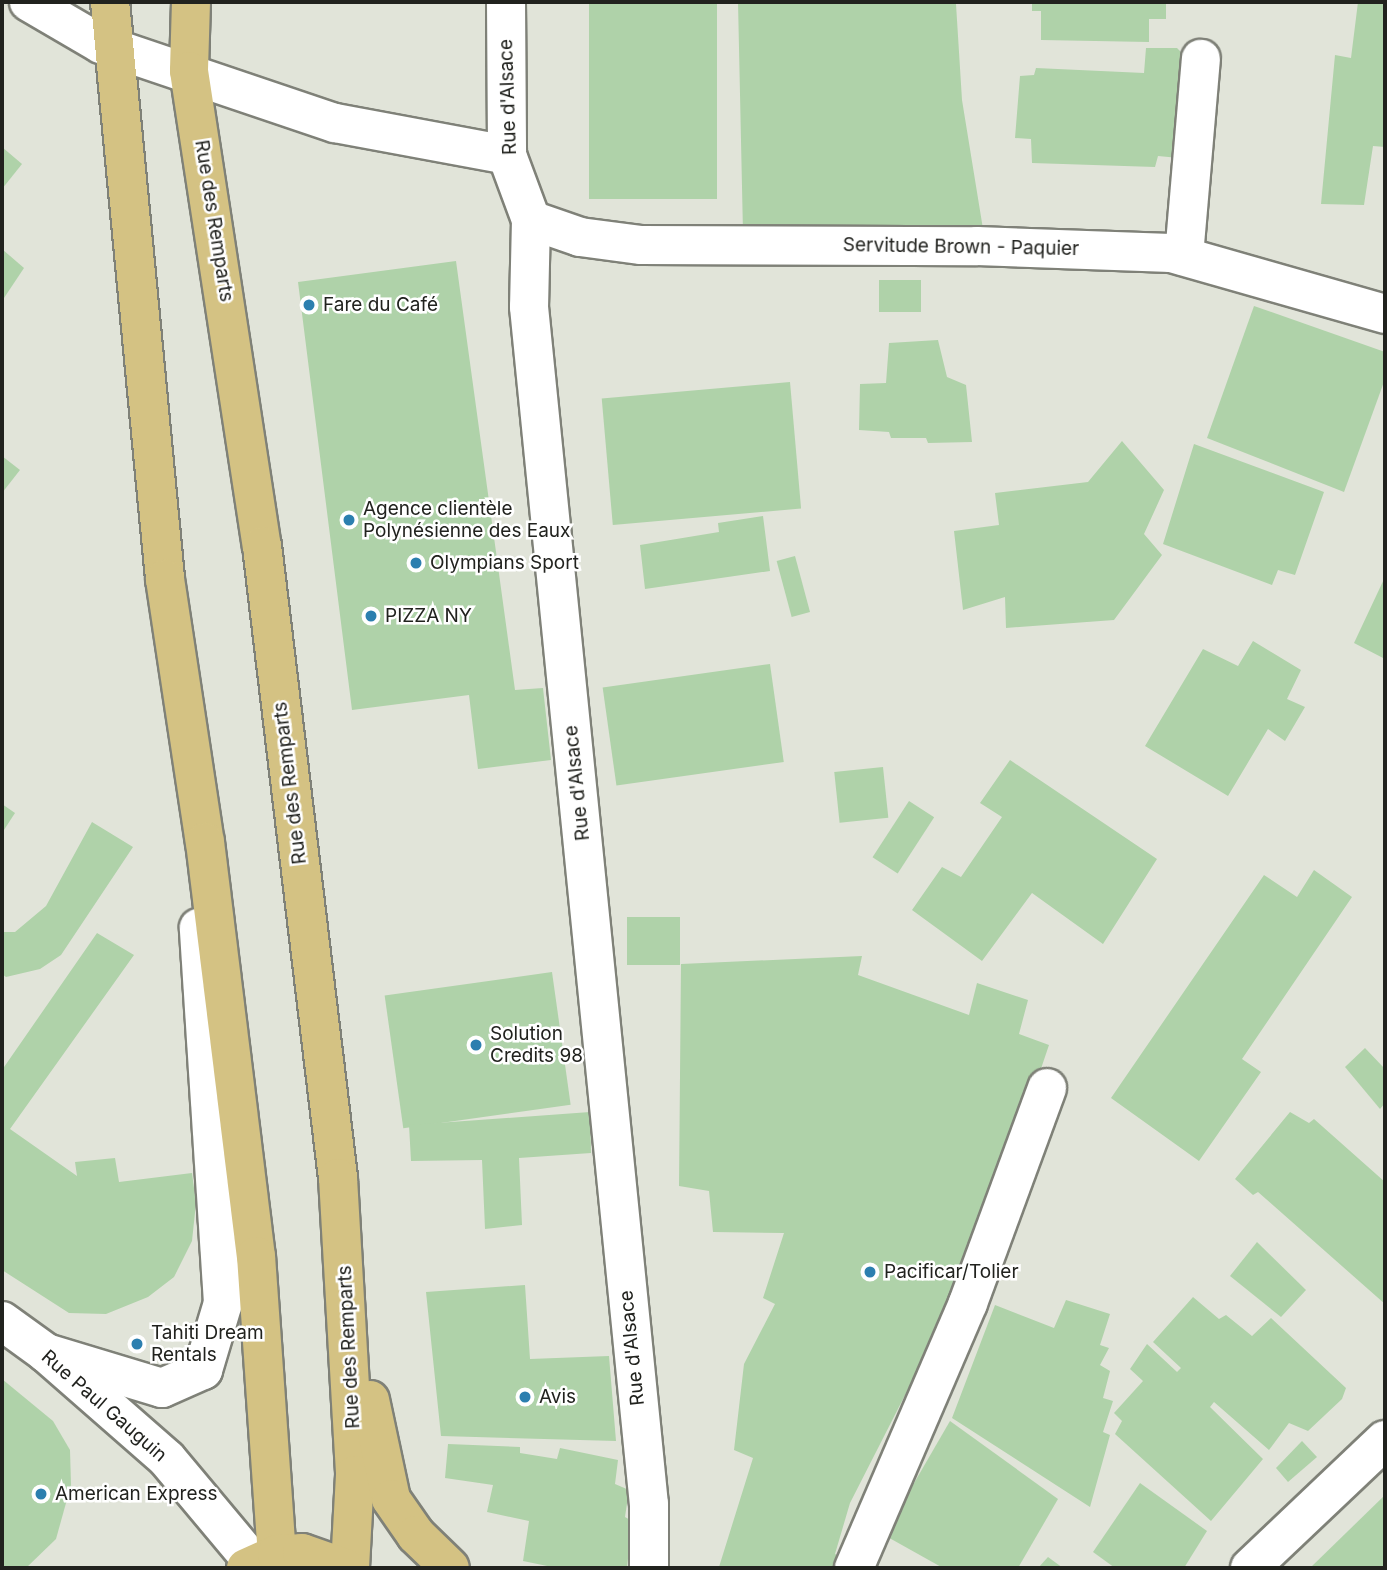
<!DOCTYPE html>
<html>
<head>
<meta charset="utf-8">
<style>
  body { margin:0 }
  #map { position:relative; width:1387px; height:1570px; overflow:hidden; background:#e1e4d9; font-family:Inter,sans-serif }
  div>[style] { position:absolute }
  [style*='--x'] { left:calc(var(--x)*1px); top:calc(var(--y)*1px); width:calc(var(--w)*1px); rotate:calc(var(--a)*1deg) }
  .building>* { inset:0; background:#afd2a9; transform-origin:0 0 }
  .roads { filter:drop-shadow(2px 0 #7f8178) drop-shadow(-2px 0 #7f8178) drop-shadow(0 2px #7f8178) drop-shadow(0 -2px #7f8178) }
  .minor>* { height:38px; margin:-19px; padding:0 19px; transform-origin:19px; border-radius:19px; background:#fff }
  .major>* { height:38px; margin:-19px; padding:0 19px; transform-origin:19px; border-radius:19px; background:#d4c283 }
  .dots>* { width:19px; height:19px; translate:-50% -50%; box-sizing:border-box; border:4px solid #fff; border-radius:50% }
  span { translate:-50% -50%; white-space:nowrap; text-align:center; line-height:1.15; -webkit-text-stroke:5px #fff; paint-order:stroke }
  .street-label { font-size:19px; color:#21221e }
  .poi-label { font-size:19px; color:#21221e }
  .left { translate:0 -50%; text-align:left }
  .frame { position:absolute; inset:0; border:4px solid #21221e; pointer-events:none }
</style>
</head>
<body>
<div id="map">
  <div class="building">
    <i style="left:589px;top:2px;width:128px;height:197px"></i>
    <i style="clip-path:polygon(738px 2px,956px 4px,962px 100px,983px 229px,743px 233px)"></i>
    <i style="clip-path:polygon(1032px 2px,1166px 2px,1166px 19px,1149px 19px,1149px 42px,1041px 40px,1041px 11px,1032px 11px)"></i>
    <i style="clip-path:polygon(1358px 2px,1385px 2px,1385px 147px,1373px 146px,1364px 205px,1321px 204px,1335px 55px,1351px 58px)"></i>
    <i style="clip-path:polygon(1146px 48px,1177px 48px,1188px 59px,1179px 158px,1158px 156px,1155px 167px,1032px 163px,1031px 139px,1015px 138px,1020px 76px,1034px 75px,1036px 68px,1144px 73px)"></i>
    <i style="clip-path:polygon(2px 147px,22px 164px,2px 189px)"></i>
    <i style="clip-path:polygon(2px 249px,24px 268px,2px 301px)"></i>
    <i style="clip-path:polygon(456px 261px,515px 690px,543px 688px,551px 760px,478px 769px,469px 695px,352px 710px,298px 282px)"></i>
    <i style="left:879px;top:280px;width:42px;height:32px"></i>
    <i style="clip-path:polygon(1254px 306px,1385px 352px,1385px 379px,1344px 492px,1207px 438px)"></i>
    <i style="clip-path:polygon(938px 340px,947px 377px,966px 385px,972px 442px,928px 443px,926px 438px,891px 438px,889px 432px,859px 430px,860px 384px,886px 383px,889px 343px)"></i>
    <i style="left:790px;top:382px;width:127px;height:189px;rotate:85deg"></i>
    <i style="clip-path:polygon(1122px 441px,1164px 490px,1144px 534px,1162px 555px,1114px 620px,1006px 628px,1005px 597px,963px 610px,954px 531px,999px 525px,995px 493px,1088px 482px)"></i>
    <i style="clip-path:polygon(1194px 444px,1324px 492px,1295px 575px,1278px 570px,1272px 585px,1163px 544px)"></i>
    <i style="clip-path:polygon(2px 456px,20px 470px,2px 493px)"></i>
    <i style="clip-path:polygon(763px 516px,770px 571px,645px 589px,640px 545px,719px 532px,718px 523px)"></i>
    <i style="left:795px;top:556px;width:58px;height:19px;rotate:75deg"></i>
    <i style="clip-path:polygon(1385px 577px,1385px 659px,1354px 643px)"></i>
    <i style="clip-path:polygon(1253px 641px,1301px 670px,1287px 699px,1305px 707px,1285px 741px,1268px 729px,1228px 796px,1145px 746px,1203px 649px,1238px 666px)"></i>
    <i style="left:770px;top:664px;width:99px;height:169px;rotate:82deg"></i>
    <i style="clip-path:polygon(1010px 760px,1157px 859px,1103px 944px,1032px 893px,982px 961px,912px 910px,942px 867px,961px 877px,1002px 817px,980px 803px)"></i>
    <i style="left:883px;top:767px;width:51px;height:49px;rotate:84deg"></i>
    <i style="left:909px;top:801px;width:30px;height:67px;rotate:33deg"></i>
    <i style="clip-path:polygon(2px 804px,15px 813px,2px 833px)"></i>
    <i style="clip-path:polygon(92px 822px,133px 847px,61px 955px,40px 969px,6px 977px,2px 974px,2px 932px,15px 932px,46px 906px)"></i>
    <i style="clip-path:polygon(1314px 870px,1352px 897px,1242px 1059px,1261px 1072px,1199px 1161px,1111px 1098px,1264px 875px,1297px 897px)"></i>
    <i style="left:680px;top:917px;width:48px;height:53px;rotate:90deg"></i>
    <i style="clip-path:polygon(97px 933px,134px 955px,10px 1129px,77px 1176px,75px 1162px,115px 1158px,119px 1182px,192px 1173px,196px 1203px,192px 1241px,174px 1277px,148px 1297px,106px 1314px,69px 1313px,2px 1270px,2px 1070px)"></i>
    <i style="clip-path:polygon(862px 956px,858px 975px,969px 1015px,977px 983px,1028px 1000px,1019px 1034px,1049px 1045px,981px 1246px,850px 1503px,835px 1554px,843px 1558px,839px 1568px,719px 1567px,753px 1458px,734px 1450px,744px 1364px,775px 1304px,763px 1298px,784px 1233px,713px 1232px,709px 1191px,679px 1186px,681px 964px)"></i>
    <i style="left:552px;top:972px;width:134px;height:169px;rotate:82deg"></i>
    <i style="clip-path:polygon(1365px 1048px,1385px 1069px,1385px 1103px,1380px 1109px,1345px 1067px)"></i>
    <i style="clip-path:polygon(590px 1112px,591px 1153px,519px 1158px,522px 1225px,485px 1229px,482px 1160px,411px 1161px,409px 1125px)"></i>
    <i style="clip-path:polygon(1290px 1112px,1309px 1123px,1314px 1119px,1385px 1182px,1385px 1304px,1258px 1192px,1253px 1195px,1235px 1179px)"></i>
    <i style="clip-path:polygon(1257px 1242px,1306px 1290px,1281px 1317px,1230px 1276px)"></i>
    <i style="clip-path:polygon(525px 1285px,530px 1359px,609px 1356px,616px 1441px,441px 1436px,426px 1292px)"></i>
    <i style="clip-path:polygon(1193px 1297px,1219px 1319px,1226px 1315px,1252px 1336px,1271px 1318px,1346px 1388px,1342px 1399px,1308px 1431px,1289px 1423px,1269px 1450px,1214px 1402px,1210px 1407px,1263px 1459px,1211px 1521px,1115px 1434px,1122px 1421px,1114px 1413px,1143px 1381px,1130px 1369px,1147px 1344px,1191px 1385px,1177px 1372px,1181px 1368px,1153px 1342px)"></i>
    <i style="clip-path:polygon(1066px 1300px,1110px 1314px,1100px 1345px,1109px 1348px,1100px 1365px,1110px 1371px,1103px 1398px,1113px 1401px,1103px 1432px,1110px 1435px,1090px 1507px,952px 1418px,995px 1305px,1054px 1328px)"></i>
    <i style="clip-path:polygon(2px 1379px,53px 1421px,70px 1450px,71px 1485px,56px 1539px,26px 1568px,2px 1568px)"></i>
    <i style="clip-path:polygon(950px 1421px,1058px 1499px,1018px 1568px,943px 1568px,884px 1535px)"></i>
    <i style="clip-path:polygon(1302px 1441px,1317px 1457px,1288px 1482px,1276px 1468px)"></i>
    <i style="clip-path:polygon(448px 1444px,520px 1447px,520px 1453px,557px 1459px,560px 1448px,618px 1460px,615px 1484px,629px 1490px,625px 1517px,632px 1521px,627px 1568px,557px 1568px,523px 1561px,529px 1521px,487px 1512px,493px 1485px,445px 1478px)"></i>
    <i style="clip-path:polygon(1140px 1483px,1207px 1531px,1184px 1568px,1115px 1568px,1093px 1552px)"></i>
    <i style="clip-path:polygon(1385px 1495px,1385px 1568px,1310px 1568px)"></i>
    <i style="clip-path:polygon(1048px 1557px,1063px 1568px,1038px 1568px)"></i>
  </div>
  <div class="roads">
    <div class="minor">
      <i style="--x:29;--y:2;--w:83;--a:30.3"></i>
      <i style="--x:101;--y:44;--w:247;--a:18.7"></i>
      <i style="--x:335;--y:123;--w:175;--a:10.5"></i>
      <i style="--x:506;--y:2;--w:153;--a:89.6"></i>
      <i style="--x:507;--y:155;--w:69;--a:69.7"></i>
      <i style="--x:531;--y:220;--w:87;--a:91.3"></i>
      <i style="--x:529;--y:307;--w:1203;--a:84.28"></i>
      <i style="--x:649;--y:1504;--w:64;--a:90"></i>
      <i style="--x:531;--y:220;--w:52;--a:19.1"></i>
      <i style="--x:580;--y:237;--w:62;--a:7.5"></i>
      <i style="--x:641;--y:245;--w:336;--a:0.2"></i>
      <i style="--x:977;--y:246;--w:194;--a:2.1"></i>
      <i style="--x:1171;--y:253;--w:223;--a:15.9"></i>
      <i style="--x:1184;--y:256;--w:198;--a:-85.1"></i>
      <i style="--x:2;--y:1321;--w:54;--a:36"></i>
      <i style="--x:46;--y:1353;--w:161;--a:41.2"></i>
      <i style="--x:167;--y:1459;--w:134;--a:50.1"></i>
      <i style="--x:46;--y:1353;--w:121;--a:16.8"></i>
      <i style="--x:162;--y:1388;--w:45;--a:-23.7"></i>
      <i style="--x:203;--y:1370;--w:70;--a:-73.4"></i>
      <i style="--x:223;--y:1303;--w:376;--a:-93.7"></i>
      <i style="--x:854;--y:1568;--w:288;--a:-66.7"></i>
      <i style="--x:968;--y:1303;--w:229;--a:-69.8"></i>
      <i style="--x:1250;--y:1568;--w:186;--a:-43.5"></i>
    </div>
    <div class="major">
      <i style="--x:110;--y:2;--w:580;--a:84.55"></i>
      <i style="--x:165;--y:579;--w:266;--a:81.4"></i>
      <i style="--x:205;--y:842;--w:417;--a:83"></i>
      <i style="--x:256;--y:1256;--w:299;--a:86"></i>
      <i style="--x:191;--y:2;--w:69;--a:91.7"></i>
      <i style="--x:189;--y:71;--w:481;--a:81.3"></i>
      <i style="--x:262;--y:546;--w:637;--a:83.14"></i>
      <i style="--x:338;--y:1178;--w:297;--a:86.7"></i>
      <i style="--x:355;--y:1475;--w:93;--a:93.1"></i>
      <i style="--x:370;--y:1400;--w:101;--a:78"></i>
      <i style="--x:391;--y:1499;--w:44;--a:55.2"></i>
      <i style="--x:416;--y:1535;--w:47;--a:44.1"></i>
      <i style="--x:246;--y:1568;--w:34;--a:-24"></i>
      <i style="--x:277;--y:1554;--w:25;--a:-2"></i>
      <i style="--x:302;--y:1553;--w:46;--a:19.2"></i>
    </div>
  </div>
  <div class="dots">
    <i style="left:309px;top:305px;background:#2c7faf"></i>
    <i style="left:349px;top:520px;background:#2c7faf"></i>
    <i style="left:416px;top:563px;background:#2c7faf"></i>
    <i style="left:371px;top:616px;background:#2c7faf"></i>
    <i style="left:476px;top:1045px;background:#2c7faf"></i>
    <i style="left:870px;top:1272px;background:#2c7faf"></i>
    <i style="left:137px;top:1344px;background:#2c7faf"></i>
    <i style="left:525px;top:1397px;background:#2c7faf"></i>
    <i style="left:41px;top:1494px;background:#2c7faf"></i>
  </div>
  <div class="street-label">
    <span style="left:508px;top:97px;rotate:-92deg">Rue d'Alsace</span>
    <span style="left:214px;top:221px;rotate:81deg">Rue des Remparts</span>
    <span style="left:961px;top:247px;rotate:1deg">Servitude Brown - Paquier</span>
    <span style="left:290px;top:783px;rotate:-97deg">Rue des Remparts</span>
    <span style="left:577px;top:783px;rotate:-96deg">Rue d'Alsace</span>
    <span style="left:349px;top:1347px;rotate:-93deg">Rue des Remparts</span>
    <span style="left:632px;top:1348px;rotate:-96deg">Rue d'Alsace</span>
    <span style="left:104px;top:1406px;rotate:41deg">Rue Paul Gauguin</span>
  </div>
  <div class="poi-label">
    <span class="left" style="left:323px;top:305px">Fare du Café</span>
    <span class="left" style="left:363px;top:520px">Agence clientèle<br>Polynésienne des Eaux</span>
    <span class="left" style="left:430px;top:563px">Olympians Sport</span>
    <span class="left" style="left:385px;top:616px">PIZZA NY</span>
    <span class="left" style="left:490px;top:1045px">Solution<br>Credits 98</span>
    <span class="left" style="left:884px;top:1272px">Pacificar/Tolier</span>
    <span class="left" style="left:151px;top:1344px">Tahiti Dream<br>Rentals</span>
    <span class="left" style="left:539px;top:1397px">Avis</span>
    <span class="left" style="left:55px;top:1494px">American Express</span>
  </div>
  <div class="frame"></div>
</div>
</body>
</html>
